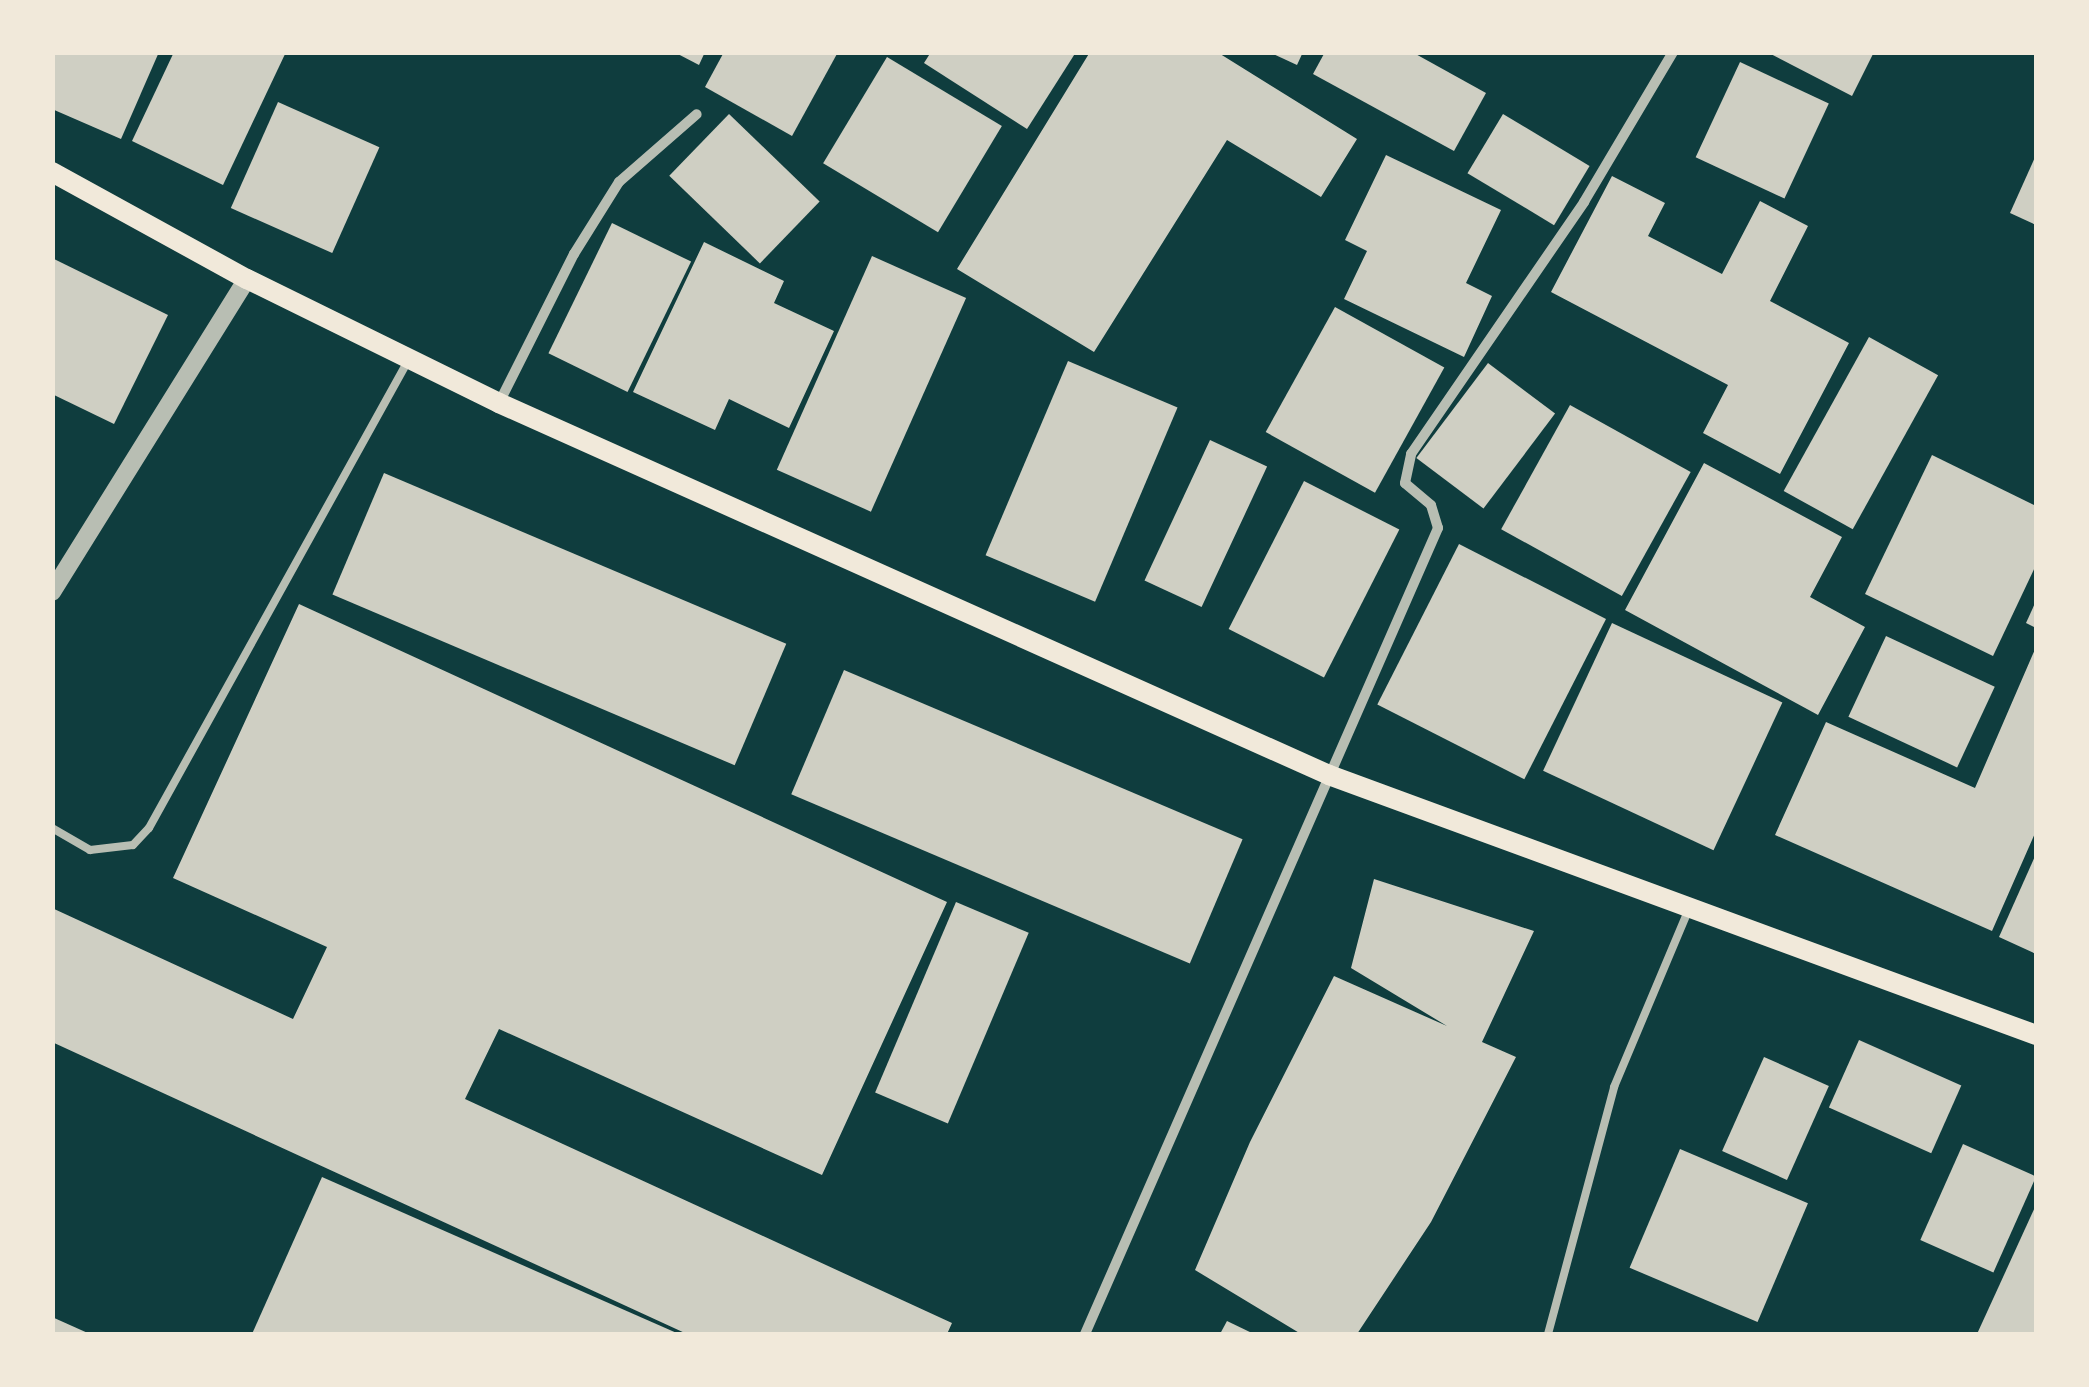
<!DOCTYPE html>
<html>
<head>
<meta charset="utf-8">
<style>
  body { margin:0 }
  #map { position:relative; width:2089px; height:1387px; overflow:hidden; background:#0f3d3e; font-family:"Crimson Pro",serif }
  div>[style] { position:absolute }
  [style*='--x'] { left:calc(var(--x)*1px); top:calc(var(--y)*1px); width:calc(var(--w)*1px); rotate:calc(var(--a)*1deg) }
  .building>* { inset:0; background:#cfcfc3; transform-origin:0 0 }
  .service>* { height:8px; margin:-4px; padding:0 4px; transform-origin:4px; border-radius:4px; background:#b8beb3 }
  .minor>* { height:10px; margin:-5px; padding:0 5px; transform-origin:5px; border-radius:5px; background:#b8beb3 }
  .tertiary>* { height:18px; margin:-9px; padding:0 9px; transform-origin:9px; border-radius:9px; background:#b8beb3 }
  .secondary>* { height:20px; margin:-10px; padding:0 10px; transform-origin:10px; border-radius:10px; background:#f1e9da }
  span { translate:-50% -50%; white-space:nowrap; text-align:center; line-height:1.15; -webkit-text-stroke:10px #f1e9da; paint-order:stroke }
  .frame { position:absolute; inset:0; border:55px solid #f1e9da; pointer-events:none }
</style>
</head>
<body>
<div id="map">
  <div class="building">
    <i style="clip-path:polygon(52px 52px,159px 52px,121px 139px,52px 109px)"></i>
    <i style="clip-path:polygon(174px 52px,286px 52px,223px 185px,132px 141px)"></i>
    <i style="clip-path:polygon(674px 52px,705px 52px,699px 65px)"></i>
    <i style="clip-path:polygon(724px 52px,838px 52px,792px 136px,705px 87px)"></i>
    <i style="clip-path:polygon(931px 52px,1076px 52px,1027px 129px,924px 63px)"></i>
    <i style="clip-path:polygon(1090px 52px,1217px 52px,1357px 139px,1321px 197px,1227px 140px,1094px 352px,957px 269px)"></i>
    <i style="clip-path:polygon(1269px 52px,1303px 52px,1297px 65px)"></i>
    <i style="clip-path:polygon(1325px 52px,1412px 52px,1486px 93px,1454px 151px,1313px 74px)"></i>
    <i style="clip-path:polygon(1767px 52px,1874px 52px,1852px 96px)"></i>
    <i style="left:887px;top:57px;width:134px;height:124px;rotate:31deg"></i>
    <i style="left:1740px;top:62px;width:98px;height:105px;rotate:25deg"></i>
    <i style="left:278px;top:102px;width:111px;height:116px;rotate:24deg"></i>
    <i style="left:729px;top:114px;width:126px;height:86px;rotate:44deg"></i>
    <i style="left:1503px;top:114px;width:101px;height:69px;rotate:31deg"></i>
    <i style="clip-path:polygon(1386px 155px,1501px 210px,1466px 283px,1492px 296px,1464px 357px,1344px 299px,1367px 251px,1345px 240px)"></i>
    <i style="clip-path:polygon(2036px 155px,2036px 225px,2010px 213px)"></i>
    <i style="clip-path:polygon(1612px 176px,1665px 203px,1648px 236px,1722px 274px,1760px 201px,1808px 226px,1770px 301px,1849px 343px,1780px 474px,1703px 433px,1728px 385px,1551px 292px)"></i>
    <i style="left:612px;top:223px;width:88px;height:145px;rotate:26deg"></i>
    <i style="clip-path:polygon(704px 242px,784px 281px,774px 303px,834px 331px,789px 428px,729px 399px,715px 430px,633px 392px)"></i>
    <i style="left:872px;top:256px;width:103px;height:234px;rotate:24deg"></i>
    <i style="clip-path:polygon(52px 258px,168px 315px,114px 424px,52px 394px)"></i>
    <i style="left:1335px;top:307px;width:125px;height:143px;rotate:29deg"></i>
    <i style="left:1869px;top:337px;width:79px;height:176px;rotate:29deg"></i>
    <i style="left:1068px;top:361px;width:119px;height:211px;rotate:23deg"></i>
    <i style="left:1488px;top:363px;width:84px;height:119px;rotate:37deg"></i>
    <i style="left:1570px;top:405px;width:138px;height:142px;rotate:29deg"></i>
    <i style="left:1210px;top:440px;width:63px;height:155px;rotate:25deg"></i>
    <i style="clip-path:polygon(1932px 455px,2036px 506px,2036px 565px,1993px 656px,1865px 594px)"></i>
    <i style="clip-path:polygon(1704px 463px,1842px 537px,1810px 597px,1865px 627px,1818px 715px,1625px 610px)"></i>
    <i style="left:384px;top:473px;width:437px;height:132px;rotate:23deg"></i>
    <i style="left:1304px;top:481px;width:107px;height:166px;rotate:27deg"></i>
    <i style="left:1459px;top:544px;width:165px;height:180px;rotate:27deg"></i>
    <i style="clip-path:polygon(2036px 601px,2036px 628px,2026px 623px)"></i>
    <i style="clip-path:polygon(299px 604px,947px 902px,822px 1175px,499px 1029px,465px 1099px,952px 1323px,947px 1334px,687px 1334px,52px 1042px,52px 908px,293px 1019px,327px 947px,173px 878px)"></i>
    <i style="left:1612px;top:623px;width:188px;height:163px;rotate:25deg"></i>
    <i style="left:1886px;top:636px;width:120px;height:89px;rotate:25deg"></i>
    <i style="clip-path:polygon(2036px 647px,2036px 831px,1992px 931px,1775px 835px,1826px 722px,1975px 788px)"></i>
    <i style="left:844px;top:670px;width:433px;height:135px;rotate:23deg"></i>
    <i style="clip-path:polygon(2036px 854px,2036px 954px,1999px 937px)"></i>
    <i style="clip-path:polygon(1374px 879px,1534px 931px,1482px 1042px,1516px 1057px,1431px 1222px,1357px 1334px,1301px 1334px,1195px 1270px,1250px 1142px,1334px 976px,1447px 1026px,1351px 968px)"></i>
    <i style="left:956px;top:902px;width:79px;height:207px;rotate:23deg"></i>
    <i style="left:1859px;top:1040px;width:112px;height:74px;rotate:24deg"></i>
    <i style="left:1764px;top:1057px;width:71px;height:103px;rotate:24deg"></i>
    <i style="left:1963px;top:1144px;width:80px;height:105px;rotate:24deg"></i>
    <i style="left:1680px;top:1149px;width:139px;height:129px;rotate:23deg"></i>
    <i style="clip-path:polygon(322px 1177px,679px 1334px,252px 1334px)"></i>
    <i style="clip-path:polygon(2036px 1205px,2036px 1334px,1977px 1334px)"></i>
    <i style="clip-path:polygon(52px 1317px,90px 1334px,52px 1334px)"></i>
    <i style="clip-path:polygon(1227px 1321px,1254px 1334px,1220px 1334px)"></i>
  </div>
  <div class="service">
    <i style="--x:52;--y:828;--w:44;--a:30.1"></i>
    <i style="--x:90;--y:850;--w:43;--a:-6.6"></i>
    <i style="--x:133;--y:845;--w:23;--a:-47"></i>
    <i style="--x:149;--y:828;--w:536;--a:-61"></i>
    <i style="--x:1548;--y:1334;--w:256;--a:-75"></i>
    <i style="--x:1614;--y:1087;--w:193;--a:-67.2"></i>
  </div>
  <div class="minor">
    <i style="--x:499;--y:403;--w:167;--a:-63.3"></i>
    <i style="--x:574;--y:254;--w:85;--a:-58"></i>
    <i style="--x:619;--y:182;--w:103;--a:-41.1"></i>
    <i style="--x:1085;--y:1334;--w:880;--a:-66.35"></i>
    <i style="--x:1438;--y:528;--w:24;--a:-107"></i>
    <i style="--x:1431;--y:505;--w:34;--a:-140"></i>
    <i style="--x:1405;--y:483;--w:30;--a:-78"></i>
    <i style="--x:1411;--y:454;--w:306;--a:-55.5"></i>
    <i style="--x:1584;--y:202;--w:174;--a:-59.3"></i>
  </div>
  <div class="tertiary">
    <i style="--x:52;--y:592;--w:369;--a:-58.1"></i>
  </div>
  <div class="secondary">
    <i style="--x:52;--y:172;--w:222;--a:28.8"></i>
    <i style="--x:247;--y:279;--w:281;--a:26.2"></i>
    <i style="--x:499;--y:403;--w:910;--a:24.14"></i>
    <i style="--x:1329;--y:775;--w:753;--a:20.19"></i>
  </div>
  <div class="frame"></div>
</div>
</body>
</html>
